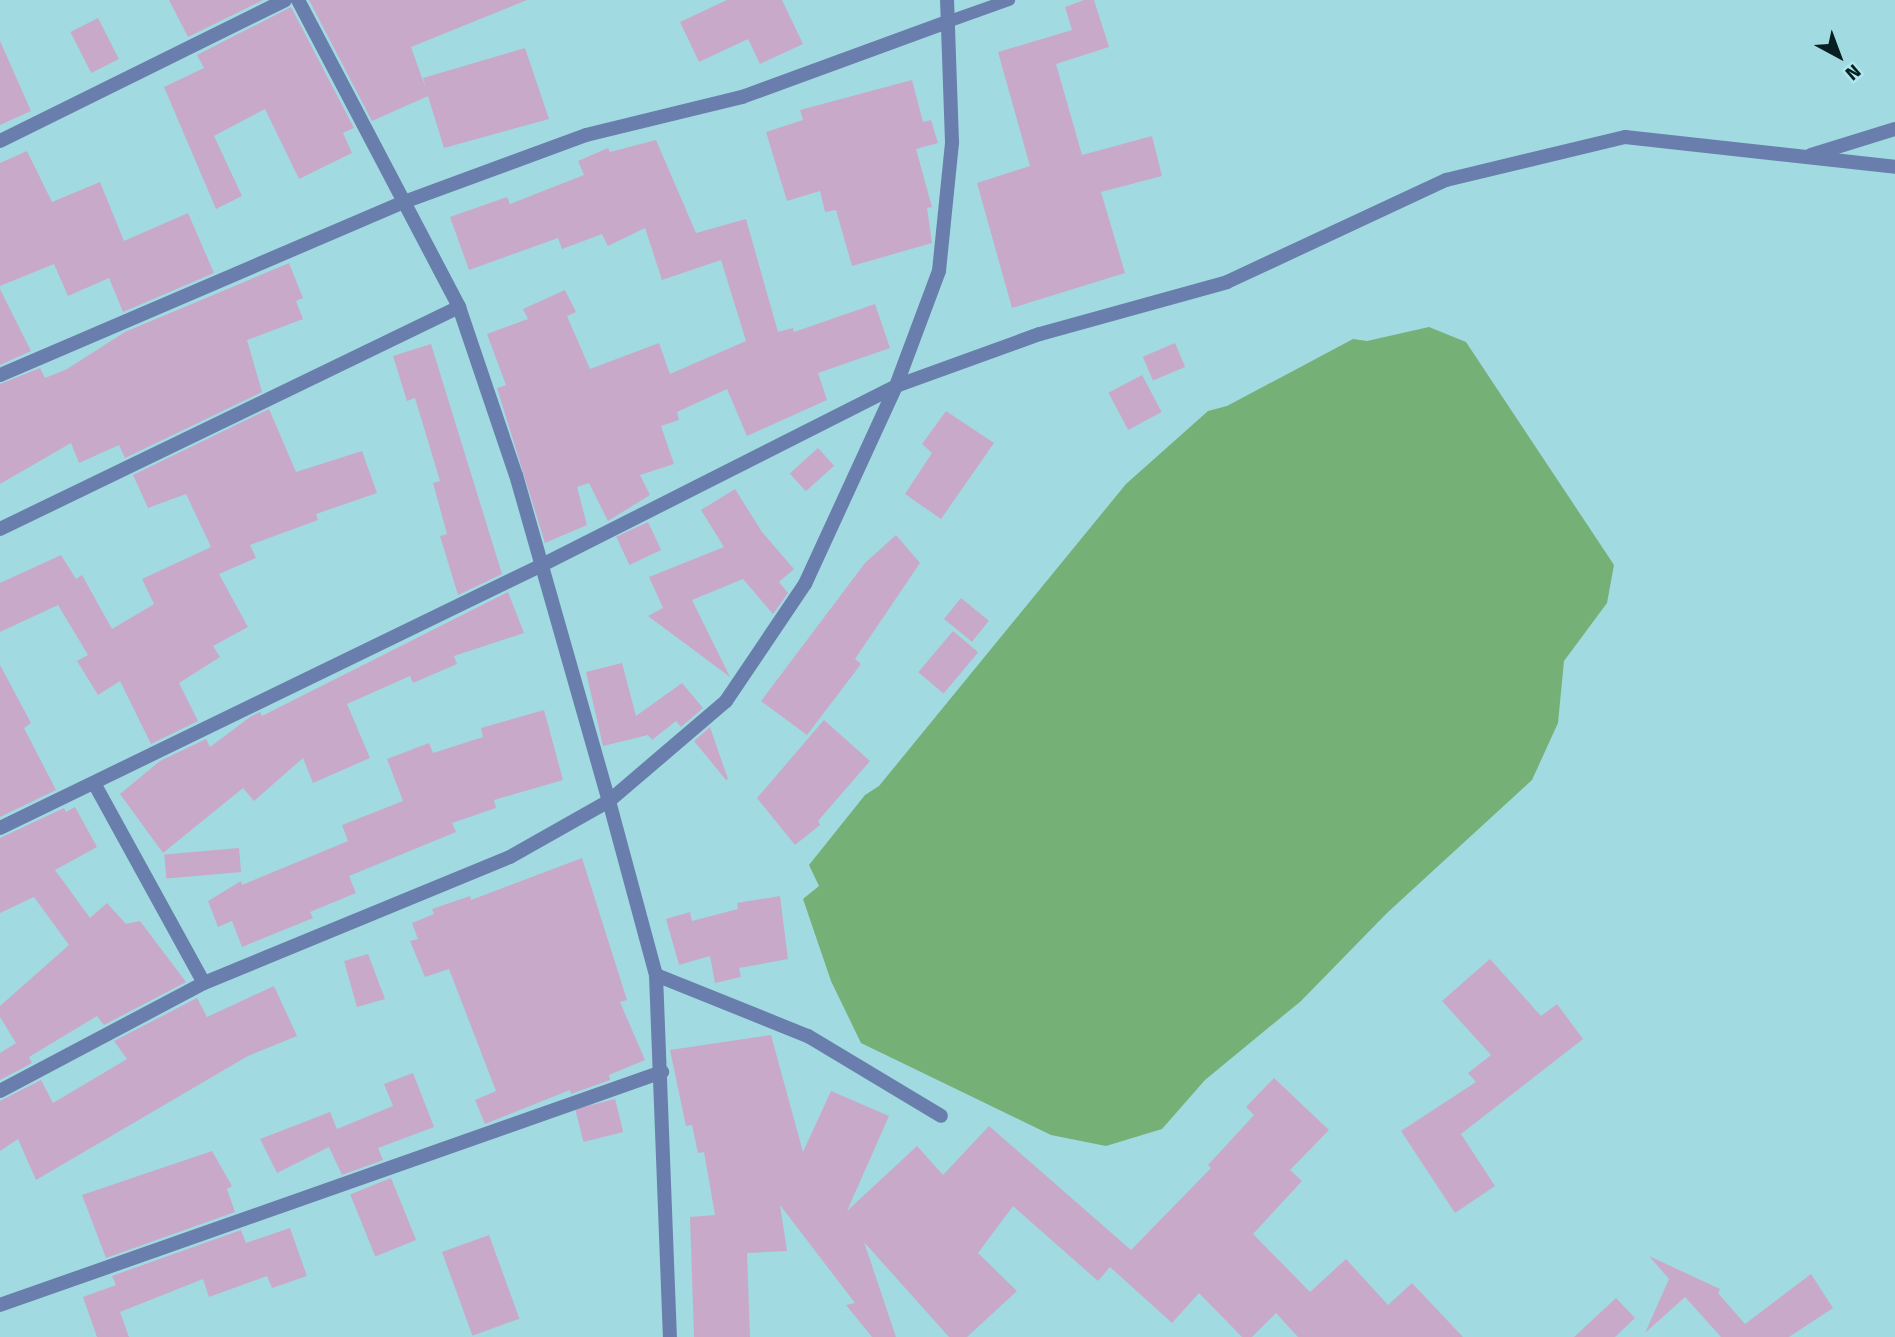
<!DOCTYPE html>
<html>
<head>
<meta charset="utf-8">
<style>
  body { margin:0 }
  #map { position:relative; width:1895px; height:1337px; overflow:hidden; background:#a2dae1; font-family:"Fira Sans",sans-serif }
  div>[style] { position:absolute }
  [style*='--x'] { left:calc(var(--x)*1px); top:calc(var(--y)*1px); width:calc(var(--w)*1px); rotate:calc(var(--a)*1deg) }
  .green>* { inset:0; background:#75b177 }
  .building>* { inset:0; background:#c9a9ca; transform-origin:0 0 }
  .service>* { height:12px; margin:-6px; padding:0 6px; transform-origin:6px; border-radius:6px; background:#697eac }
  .minor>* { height:14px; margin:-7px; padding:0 7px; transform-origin:7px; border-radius:7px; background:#697eac }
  span { translate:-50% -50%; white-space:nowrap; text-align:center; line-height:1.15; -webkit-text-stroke:5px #afe7ee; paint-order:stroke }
  .north { position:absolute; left:1804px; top:21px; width:70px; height:70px; -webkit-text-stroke:5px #afe7ee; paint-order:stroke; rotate:139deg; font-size:19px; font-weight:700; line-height:28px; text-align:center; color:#081f22 }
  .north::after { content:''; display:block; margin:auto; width:24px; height:32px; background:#081f22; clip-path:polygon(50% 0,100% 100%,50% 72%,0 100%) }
</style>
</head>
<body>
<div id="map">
  <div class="green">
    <i style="clip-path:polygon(1429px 327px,1466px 342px,1614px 565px,1607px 603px,1564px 661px,1558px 723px,1532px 780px,1387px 913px,1301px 1001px,1205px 1080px,1162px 1129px,1106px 1146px,1051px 1135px,861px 1043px,831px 981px,803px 899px,819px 886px,809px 865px,865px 795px,879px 786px,1126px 484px,1208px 411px,1227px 406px,1353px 339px,1367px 341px)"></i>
  </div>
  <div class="building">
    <i style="clip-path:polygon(169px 0,263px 0,188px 37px)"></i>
    <i style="clip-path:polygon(309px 0,527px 0,411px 47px,426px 89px,423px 78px,525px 48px,549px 119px,444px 148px,428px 96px,372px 121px)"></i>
    <i style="clip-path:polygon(727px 0,782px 0,803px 44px,760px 64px,748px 39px,699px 62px,680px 22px)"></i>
    <i style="clip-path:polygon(1084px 0,1094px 0,1109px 47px,1056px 64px,1082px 155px,1152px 136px,1162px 176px,1101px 192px,1125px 273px,1012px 308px,977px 183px,1030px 166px,998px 52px,1072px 30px,1065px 7px)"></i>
    <i style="clip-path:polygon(291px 7px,354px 128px,343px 133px,352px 153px,299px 179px,265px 109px,214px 136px,242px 196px,216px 209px,164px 87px,204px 68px,197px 55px)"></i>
    <i style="left:98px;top:18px;width:46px;height:31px;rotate:63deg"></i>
    <i style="clip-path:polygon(0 41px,31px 111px,0 125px)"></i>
    <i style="clip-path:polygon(912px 80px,923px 122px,931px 120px,938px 143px,916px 149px,932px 207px,927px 208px,932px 243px,852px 266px,836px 210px,825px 212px,820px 191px,787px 201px,766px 132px,803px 120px,800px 110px)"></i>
    <i style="clip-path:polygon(656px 140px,696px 233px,746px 219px,778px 332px,793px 328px,794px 332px,875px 304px,890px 348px,818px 373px,827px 400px,747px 436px,727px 389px,677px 412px,679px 420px,661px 426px,674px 464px,640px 475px,650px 495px,608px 521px,589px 483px,577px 487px,587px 525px,545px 543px,497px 388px,506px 385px,487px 334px,528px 319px,523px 309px,565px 290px,576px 312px,567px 316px,590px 369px,659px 343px,670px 374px,746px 341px,721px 260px,662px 280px,645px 228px,608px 246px,602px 234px,562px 249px,558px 238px,469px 270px,450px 217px,507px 197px,510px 204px,584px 175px,578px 161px,608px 148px,610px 152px)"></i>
    <i style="clip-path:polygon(27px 151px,52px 202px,100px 182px,124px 241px,188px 213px,214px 273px,123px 312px,109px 278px,68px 296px,54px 264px,0 286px,0 163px)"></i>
    <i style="clip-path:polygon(289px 263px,303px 298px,296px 301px,303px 319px,247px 340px,262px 392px,125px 458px,119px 445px,79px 463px,71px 443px,0 484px,0 384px,40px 368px,45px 378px,67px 369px,125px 332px)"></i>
    <i style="clip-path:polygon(0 289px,31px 351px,0 365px)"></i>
    <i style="left:1175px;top:343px;width:26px;height:35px;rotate:67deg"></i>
    <i style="clip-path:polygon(431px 344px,502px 574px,458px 595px,440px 536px,447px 534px,433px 483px,440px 481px,415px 398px,407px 401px,393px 356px)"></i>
    <i style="left:1142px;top:375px;width:42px;height:38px;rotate:62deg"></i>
    <i style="clip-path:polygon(269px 409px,296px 472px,362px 451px,377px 493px,316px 514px,318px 520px,250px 545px,256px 558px,219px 574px,248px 627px,213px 646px,220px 657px,179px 683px,198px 721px,151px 744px,120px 681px,98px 695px,77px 661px,88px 655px,58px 605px,0 632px,0 583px,61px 555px,76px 579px,82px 575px,112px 629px,154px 604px,142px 579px,211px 547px,186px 494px,148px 508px,133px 475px)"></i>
    <i style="clip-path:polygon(946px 411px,994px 443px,941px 519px,905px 494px,932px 453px,922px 444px)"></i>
    <i style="left:818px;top:448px;width:24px;height:38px;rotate:48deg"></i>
    <i style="clip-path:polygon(735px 489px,762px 532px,794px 569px,779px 582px,788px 593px,773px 614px,743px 579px,692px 600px,730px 677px,648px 616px,663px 608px,649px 577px,724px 547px,701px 510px)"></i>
    <i style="left:648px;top:522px;width:31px;height:35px;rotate:65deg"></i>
    <i style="clip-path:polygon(896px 535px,920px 563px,855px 659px,861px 664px,807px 735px,761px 701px,865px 563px)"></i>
    <i style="clip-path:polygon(508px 592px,524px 633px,454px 656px,457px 664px,413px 683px,410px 676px,347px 704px,370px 758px,313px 783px,303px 758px,254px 801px,243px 788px,163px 853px,120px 794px,160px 761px,206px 739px,210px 747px,250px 717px,260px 712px,262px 716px)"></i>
    <i style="left:961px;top:598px;width:36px;height:27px;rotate:39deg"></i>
    <i style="left:953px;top:631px;width:33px;height:54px;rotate:40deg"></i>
    <i style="clip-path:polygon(622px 663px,636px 716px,682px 683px,703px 708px,681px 727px,676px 721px,652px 740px,648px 735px,603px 746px,586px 672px)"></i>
    <i style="clip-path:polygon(0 665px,31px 723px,24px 728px,56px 790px,0 817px)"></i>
    <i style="clip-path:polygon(544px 710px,563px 780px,494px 800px,496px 808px,452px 823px,456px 832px,349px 876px,356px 893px,310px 912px,313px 918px,242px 947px,232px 921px,218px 927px,208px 901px,241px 881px,242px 885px,348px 841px,342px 825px,403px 801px,387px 759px,429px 743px,433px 753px,483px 737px,481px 728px)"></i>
    <i style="clip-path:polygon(824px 720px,870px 761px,818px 821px,820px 825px,795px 845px,757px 798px)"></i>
    <i style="clip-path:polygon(710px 727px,728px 779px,726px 780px,694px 741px)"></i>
    <i style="clip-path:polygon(75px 807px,97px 847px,55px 870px,90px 918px,107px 903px,126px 924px,140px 921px,186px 982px,104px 1025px,97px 1016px,29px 1057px,32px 1063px,0 1080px,0 1053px,16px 1043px,0 1017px,0 1006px,69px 945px,34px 897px,0 913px,0 838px,64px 808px,66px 812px)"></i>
    <i style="left:239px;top:848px;width:24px;height:75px;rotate:85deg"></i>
    <i style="clip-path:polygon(582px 858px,627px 1000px,620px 1002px,645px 1060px,609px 1075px,610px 1080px,571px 1094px,570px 1090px,485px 1124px,475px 1100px,496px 1091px,449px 969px,425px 977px,410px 941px,418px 939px,412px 923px,434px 914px,432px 909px,470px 896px,471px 900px)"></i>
    <i style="clip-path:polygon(780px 896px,788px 959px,739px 968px,741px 977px,715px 983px,710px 956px,679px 965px,666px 919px,690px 912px,692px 921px,738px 909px,737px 903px)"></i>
    <i style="clip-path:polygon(368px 954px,385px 999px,357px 1007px,344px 961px)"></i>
    <i style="clip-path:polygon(1490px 959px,1541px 1016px,1557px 1004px,1583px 1039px,1461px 1134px,1495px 1186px,1455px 1213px,1401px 1131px,1476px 1082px,1468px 1073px,1491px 1055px,1442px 1001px)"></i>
    <i style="clip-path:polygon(274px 986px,297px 1036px,248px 1056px,36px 1180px,18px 1139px,0 1151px,0 1101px,41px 1080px,53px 1103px,127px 1059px,114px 1041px,197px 998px,207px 1017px)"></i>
    <i style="clip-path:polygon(771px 1035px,803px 1152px,831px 1091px,889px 1116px,847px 1211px,917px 1146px,943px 1175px,989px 1126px,1131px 1250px,1211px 1168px,1208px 1165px,1254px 1115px,1246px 1107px,1274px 1078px,1329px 1130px,1290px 1170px,1302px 1181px,1253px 1234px,1310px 1292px,1346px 1259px,1388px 1305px,1412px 1283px,1463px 1337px,1298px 1337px,1276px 1313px,1252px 1337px,1242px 1337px,1199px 1293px,1172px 1323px,1110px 1267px,1098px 1281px,1013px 1206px,978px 1253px,1017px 1291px,967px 1337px,949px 1337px,864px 1242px,896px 1337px,872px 1337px,846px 1305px,855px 1303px,780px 1205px,787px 1251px,747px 1253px,750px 1337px,694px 1337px,690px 1217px,715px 1215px,704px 1152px,698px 1153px,692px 1125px,686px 1126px,670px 1050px)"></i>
    <i style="clip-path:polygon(413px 1073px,434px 1127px,378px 1148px,383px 1160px,342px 1175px,329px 1147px,277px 1173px,260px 1139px,330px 1112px,337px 1129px,393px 1106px,384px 1084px)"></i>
    <i style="left:615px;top:1099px;width:34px;height:41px;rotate:76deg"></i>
    <i style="clip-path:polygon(212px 1151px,232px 1186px,227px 1189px,235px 1212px,106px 1258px,82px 1195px)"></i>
    <i style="left:391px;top:1178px;width:67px;height:44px;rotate:68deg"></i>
    <i style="clip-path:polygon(290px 1228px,307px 1276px,272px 1288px,267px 1276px,209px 1297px,203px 1279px,120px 1312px,129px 1337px,97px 1337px,83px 1297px,116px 1285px,112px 1276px,241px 1230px,246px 1243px)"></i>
    <i style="left:489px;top:1235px;width:89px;height:50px;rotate:70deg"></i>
    <i style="clip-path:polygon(1649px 1256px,1720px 1289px,1718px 1293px,1745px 1324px,1811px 1274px,1833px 1308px,1789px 1337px,1721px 1337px,1685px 1297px,1645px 1333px,1669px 1279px)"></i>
    <i style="clip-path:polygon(1616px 1298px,1635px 1318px,1615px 1337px,1574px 1337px)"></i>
  </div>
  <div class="service">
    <i style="--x:947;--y:22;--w:66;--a:-19.5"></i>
  </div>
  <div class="minor">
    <i style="--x:298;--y:0;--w:347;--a:62.3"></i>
    <i style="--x:459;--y:307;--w:177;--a:71.3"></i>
    <i style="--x:516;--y:475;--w:339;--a:74.1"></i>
    <i style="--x:609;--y:801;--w:180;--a:74.9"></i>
    <i style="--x:656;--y:975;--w:362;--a:87.8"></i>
    <i style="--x:0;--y:141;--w:318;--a:-26.3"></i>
    <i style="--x:1811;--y:155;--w:88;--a:-17.2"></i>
    <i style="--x:0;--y:375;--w:439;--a:-23.2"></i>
    <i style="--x:404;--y:202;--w:194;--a:-20.2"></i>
    <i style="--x:586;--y:135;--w:161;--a:-13.7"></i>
    <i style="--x:742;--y:97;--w:218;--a:-20.1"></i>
    <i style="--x:0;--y:529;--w:510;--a:-25.81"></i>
    <i style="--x:94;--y:783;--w:228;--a:61.2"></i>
    <i style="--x:0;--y:828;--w:602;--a:-25.88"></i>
    <i style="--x:542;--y:565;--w:397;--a:-26.8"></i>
    <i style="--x:896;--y:386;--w:153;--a:-19.9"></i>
    <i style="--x:1040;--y:334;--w:194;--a:-15.5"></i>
    <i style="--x:1227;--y:282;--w:242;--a:-25"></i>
    <i style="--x:1446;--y:180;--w:184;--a:-13.5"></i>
    <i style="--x:1625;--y:137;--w:272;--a:6.3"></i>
    <i style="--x:656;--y:975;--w:164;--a:21.9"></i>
    <i style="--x:808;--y:1036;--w:155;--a:31"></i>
    <i style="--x:0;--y:1091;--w:231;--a:-27.9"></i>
    <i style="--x:204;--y:983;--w:331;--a:-22.4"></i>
    <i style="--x:510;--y:857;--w:114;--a:-29.5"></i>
    <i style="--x:609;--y:801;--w:154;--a:-40.5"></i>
    <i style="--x:726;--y:701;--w:141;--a:-56"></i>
    <i style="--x:805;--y:584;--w:218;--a:-65.3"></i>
    <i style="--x:896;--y:386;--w:123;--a:-69.5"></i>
    <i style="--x:939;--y:271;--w:130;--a:-84.2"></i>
    <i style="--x:952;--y:142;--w:142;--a:-92"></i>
    <i style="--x:0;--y:1305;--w:702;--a:-19.39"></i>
  </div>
  <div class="north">N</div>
</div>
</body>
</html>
